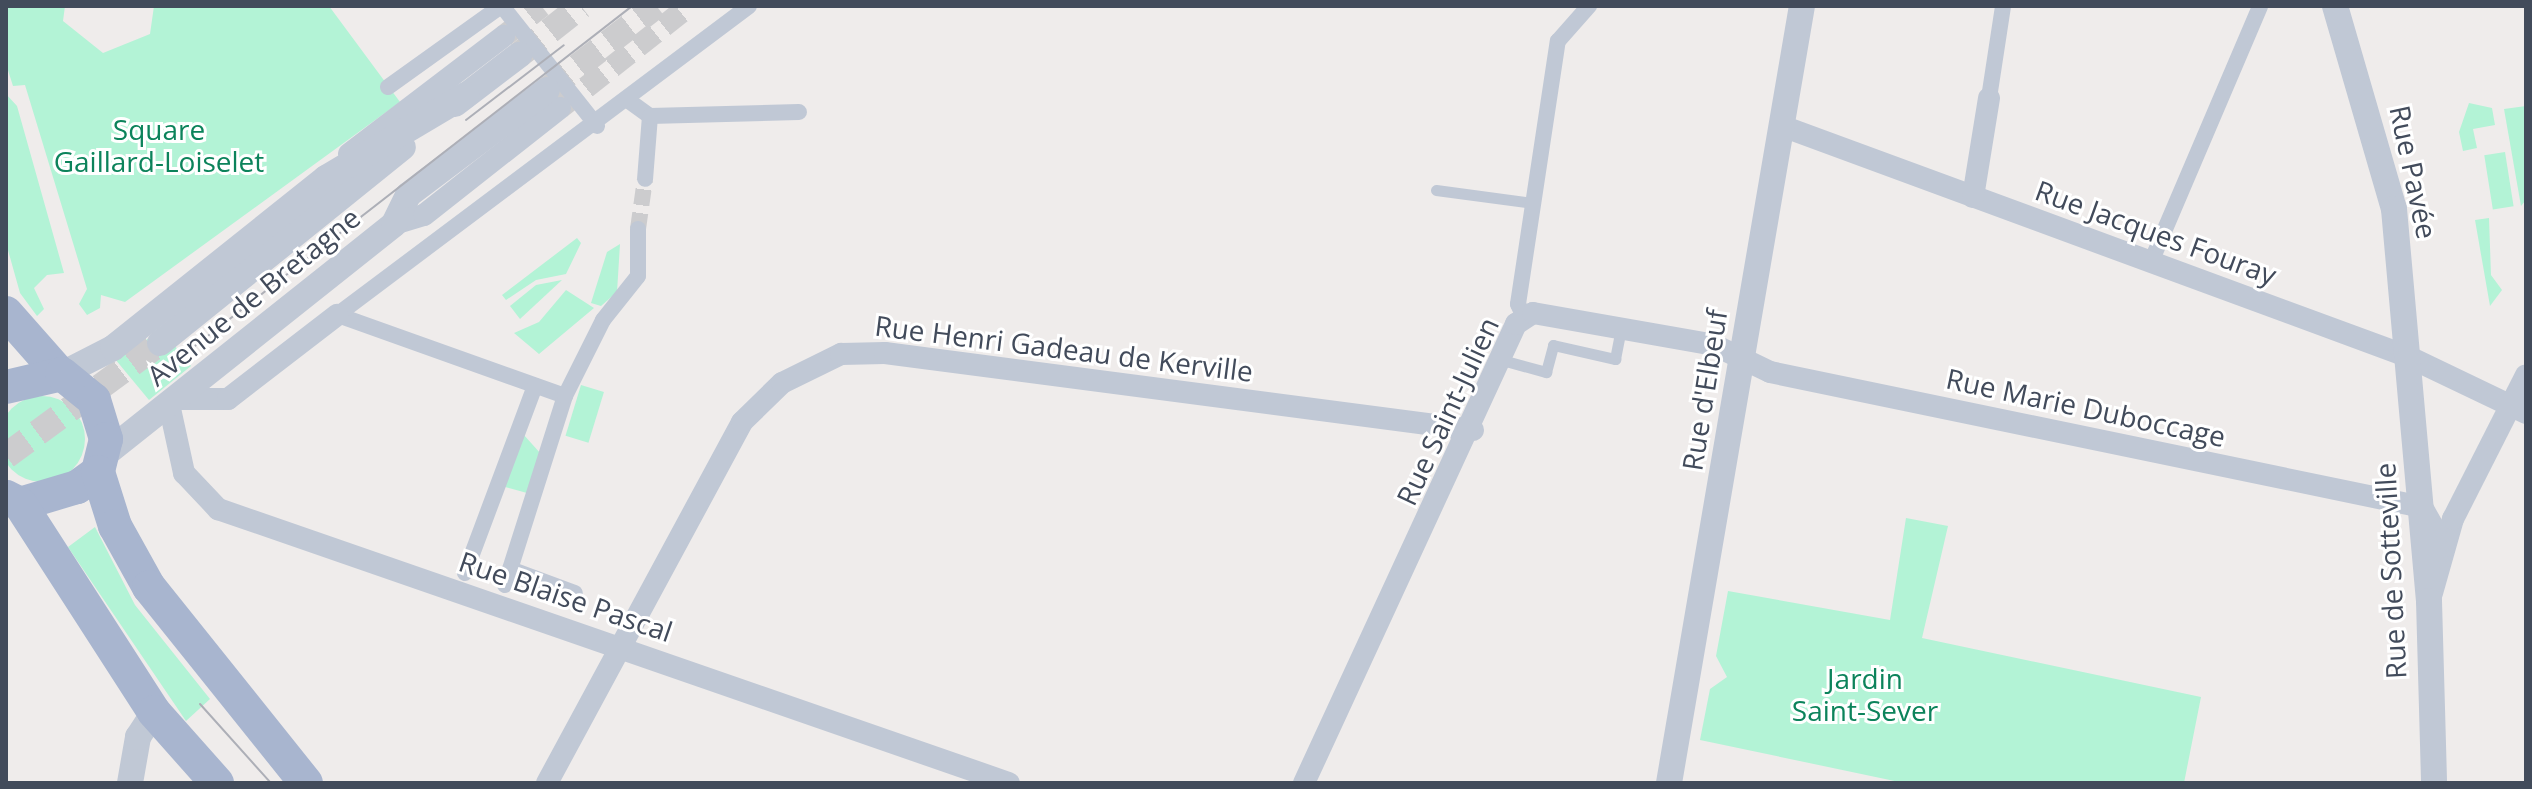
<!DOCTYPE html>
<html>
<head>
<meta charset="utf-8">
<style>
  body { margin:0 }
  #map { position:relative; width:2532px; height:789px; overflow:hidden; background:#efeceb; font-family:"Open Sans",sans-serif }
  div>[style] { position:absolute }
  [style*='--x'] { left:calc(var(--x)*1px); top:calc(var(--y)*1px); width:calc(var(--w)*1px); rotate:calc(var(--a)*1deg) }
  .green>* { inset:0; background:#b3f3d6; transform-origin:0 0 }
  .round { border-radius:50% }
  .pedestrian-tunnel>* { height:16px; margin-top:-8px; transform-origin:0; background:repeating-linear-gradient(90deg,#ccccce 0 16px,transparent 0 24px) }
  .minor-tunnel>* { height:22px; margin-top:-11px; transform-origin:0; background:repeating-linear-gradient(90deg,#ccccce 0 22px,transparent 0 33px) }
  .tertiary-tunnel>* { height:26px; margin-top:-13px; transform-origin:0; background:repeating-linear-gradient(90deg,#ccccce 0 26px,transparent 0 39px) }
  .service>* { height:11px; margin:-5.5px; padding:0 5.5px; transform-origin:5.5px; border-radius:5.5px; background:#c0c8d5 }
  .pedestrian>* { height:16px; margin:-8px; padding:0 8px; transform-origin:8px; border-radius:8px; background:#c0c8d5 }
  .minor>* { height:22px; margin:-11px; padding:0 11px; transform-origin:11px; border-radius:11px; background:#c0c8d5 }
  .tertiary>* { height:26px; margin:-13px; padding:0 13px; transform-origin:13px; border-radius:13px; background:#c0c8d5 }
  .primary>* { height:34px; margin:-17px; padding:0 17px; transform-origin:17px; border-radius:17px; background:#a8b5cf }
  .tram>* { height:2px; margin:-1px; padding:0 1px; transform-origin:1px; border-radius:1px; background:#adafb7 }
  span { translate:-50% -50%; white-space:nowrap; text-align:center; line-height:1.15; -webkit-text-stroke:6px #fff; paint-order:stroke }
  .park-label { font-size:28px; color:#0c835b }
  .street-label { font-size:28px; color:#424b5b }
  .frame { position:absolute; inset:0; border:8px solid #424b5b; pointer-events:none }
</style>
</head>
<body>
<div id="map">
  <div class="green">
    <i style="clip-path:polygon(6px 6px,65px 6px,63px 21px,103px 53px,150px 34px,154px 6px,329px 6px,400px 102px,125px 302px,101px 295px,100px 308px,87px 315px,79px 304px,87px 289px,25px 85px,13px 86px,6px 64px)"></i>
    <i style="clip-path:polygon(6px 94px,17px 106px,64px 273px,47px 275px,34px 288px,44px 309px,37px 316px,20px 293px,6px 243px)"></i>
    <i style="clip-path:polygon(2469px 103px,2492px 108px,2495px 125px,2473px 129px,2477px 148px,2463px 151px,2459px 132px)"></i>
    <i style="clip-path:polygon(2526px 106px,2526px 200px,2521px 206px,2504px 109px)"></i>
    <i style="left:2505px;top:152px;width:55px;height:21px;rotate:81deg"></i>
    <i style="clip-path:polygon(2489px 218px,2491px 275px,2502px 290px,2490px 306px,2475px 220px)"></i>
    <i style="clip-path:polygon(577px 238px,581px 243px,566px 274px,536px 280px,506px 300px,502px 295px)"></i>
    <i style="clip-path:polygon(620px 244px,617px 292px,601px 306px,591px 303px,607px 252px)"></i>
    <i style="clip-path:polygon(562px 280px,520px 319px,510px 306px,536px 285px)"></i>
    <i style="clip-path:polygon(566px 290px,594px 308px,539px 354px,514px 333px,539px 322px)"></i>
    <i style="clip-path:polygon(162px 330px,191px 366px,149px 400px,115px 359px)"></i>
    <i style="left:581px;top:385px;width:24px;height:53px;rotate:17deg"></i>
    <i class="round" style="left:-1px;top:396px;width:86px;height:86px"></i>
    <i style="clip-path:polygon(523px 434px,541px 454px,527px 493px,505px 487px)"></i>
    <i style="clip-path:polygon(1906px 518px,1948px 526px,1922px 638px,2201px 697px,2184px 783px,1904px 783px,1700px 740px,1710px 689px,1727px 677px,1716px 656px,1728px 591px,1890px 620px)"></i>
    <i style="clip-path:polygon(95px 527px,135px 605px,210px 699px,186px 721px,68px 547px)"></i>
  </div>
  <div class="pedestrian-tunnel">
    <i style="--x:638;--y:229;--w:50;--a:-82"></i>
  </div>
  <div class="minor-tunnel">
    <i style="--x:504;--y:36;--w:48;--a:-38.3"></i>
    <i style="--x:560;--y:108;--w:164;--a:-38.3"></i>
  </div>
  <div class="tertiary-tunnel">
    <i style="--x:519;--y:55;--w:79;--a:-38.3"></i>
    <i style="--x:547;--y:90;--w:138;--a:-37.6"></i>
    <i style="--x:6;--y:456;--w:191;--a:-36.3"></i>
  </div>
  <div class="service">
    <i style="--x:1436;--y:190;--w:98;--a:7.6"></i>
    <i style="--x:1502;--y:360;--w:46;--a:15.3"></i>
    <i style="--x:1546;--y:372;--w:28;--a:-75"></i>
    <i style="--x:1553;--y:345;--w:64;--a:12.7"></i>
    <i style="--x:1615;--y:359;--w:32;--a:-79"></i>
  </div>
  <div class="pedestrian">
    <i style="--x:502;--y:6;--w:153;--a:51.6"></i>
    <i style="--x:388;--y:87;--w:139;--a:-35.6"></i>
    <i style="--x:1989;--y:98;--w:93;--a:-81.3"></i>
    <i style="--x:629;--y:101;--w:26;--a:36"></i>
    <i style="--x:650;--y:116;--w:63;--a:94.5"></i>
    <i style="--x:650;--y:116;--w:149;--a:-1.5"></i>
    <i style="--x:2151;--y:262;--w:278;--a:-66.9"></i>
    <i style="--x:1524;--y:317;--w:14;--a:-115"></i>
    <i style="--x:1518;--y:304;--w:266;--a:-81.4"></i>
    <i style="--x:1558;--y:41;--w:47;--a:-48.5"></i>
    <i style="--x:565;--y:396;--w:242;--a:-160.4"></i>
    <i style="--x:337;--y:315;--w:515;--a:-36.87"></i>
    <i style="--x:510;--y:569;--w:69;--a:20.3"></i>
    <i style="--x:465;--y:573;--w:200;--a:-69.5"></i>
    <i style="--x:505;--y:585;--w:198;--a:-72.4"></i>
    <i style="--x:565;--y:396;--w:85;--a:-63.4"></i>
    <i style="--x:603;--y:320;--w:56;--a:-51.5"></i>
    <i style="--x:638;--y:276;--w:47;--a:-90"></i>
  </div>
  <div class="minor">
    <i style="--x:1782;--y:126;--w:668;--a:20.22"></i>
    <i style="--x:2409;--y:357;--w:130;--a:25.6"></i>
    <i style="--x:349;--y:154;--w:195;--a:-37.3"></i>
    <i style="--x:1973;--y:197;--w:100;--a:-80.8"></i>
    <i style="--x:394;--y:224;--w:31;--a:-17"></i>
    <i style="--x:424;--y:215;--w:173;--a:-38.2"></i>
    <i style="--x:175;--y:399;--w:53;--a:0"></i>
    <i style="--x:228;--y:399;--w:138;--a:-37.6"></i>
    <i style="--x:169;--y:404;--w:71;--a:77.7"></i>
    <i style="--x:184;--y:473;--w:50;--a:46.6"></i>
    <i style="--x:218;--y:509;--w:837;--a:19.11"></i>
    <i style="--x:2432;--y:593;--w:77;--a:-74.2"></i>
    <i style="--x:2453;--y:519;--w:161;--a:-63.1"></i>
    <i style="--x:547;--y:783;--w:410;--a:-61.6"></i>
    <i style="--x:742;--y:422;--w:56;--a:-44.3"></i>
    <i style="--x:782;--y:383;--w:66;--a:-26.2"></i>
    <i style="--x:841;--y:354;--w:44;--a:-1.3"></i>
    <i style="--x:885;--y:353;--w:593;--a:7.46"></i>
    <i style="--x:1304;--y:783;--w:506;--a:-65.21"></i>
    <i style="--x:1516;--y:324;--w:20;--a:-33"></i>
    <i style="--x:1533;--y:313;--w:184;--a:10"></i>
    <i style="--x:1714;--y:345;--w:62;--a:25.7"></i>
    <i style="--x:1770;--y:372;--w:666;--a:11.7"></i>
    <i style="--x:2422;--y:507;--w:45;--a:60.6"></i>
  </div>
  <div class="tertiary">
    <i style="--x:2335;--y:6;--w:211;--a:73.8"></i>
    <i style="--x:2394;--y:209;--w:394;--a:84.9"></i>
    <i style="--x:2429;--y:601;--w:182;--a:88.4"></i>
    <i style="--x:455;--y:104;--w:81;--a:-37.4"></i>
    <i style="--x:160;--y:343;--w:312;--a:-38.9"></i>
    <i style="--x:62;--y:374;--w:57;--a:-27"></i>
    <i style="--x:113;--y:348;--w:273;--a:-38.6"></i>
    <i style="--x:326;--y:178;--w:163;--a:-30.7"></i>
    <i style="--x:104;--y:455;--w:371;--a:-38.5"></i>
    <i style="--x:394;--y:224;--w:32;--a:-64"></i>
    <i style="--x:408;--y:195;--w:174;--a:-37.1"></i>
    <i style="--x:130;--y:783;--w:47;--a:-80.1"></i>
    <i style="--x:138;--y:737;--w:30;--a:-57"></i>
    <i style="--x:1669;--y:783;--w:788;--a:-80.29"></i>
  </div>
  <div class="primary">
    <i style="--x:6;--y:313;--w:80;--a:48.5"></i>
    <i style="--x:6;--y:387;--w:57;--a:-13.1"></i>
    <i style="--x:62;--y:374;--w:41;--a:39.1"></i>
    <i style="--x:94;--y:400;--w:41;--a:72.9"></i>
    <i style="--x:106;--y:439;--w:34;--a:104"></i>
    <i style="--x:98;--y:472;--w:26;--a:144"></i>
    <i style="--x:77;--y:487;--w:59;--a:163.4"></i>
    <i style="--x:20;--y:504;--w:16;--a:-153"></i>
    <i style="--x:98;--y:472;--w:57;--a:72.5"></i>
    <i style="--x:115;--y:526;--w:70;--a:60.9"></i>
    <i style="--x:149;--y:587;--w:251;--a:51.3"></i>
    <i style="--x:20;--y:504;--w:247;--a:57.2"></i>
    <i style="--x:154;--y:712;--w:95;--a:48.4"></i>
  </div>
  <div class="tram">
    <i style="--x:466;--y:120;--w:123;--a:-37.4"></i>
    <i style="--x:182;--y:356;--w:570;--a:-37.87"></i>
    <i style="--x:200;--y:704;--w:106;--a:48.1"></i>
  </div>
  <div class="park-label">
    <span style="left:159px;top:145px">Square<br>Gaillard-Loiselet</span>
    <span style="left:1865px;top:694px">Jardin<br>Saint-Sever</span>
  </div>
  <div class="street-label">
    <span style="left:2414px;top:172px;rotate:78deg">Rue Pavée</span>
    <span style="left:2156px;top:232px;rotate:20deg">Rue Jacques Fouray</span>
    <span style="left:253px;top:296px;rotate:-39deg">Avenue de Bretagne</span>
    <span style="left:1064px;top:348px;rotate:7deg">Rue Henri Gadeau de Kerville</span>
    <span style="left:1704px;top:390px;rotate:-81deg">Rue d'Elbeuf</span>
    <span style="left:2086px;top:407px;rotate:12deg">Rue Marie Duboccage</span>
    <span style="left:1447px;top:411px;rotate:-65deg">Rue Saint-Julien</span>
    <span style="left:2390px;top:571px;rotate:-93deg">Rue de Sotteville</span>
    <span style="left:566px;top:596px;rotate:19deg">Rue Blaise Pascal</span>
  </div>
  <div class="frame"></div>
</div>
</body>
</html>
